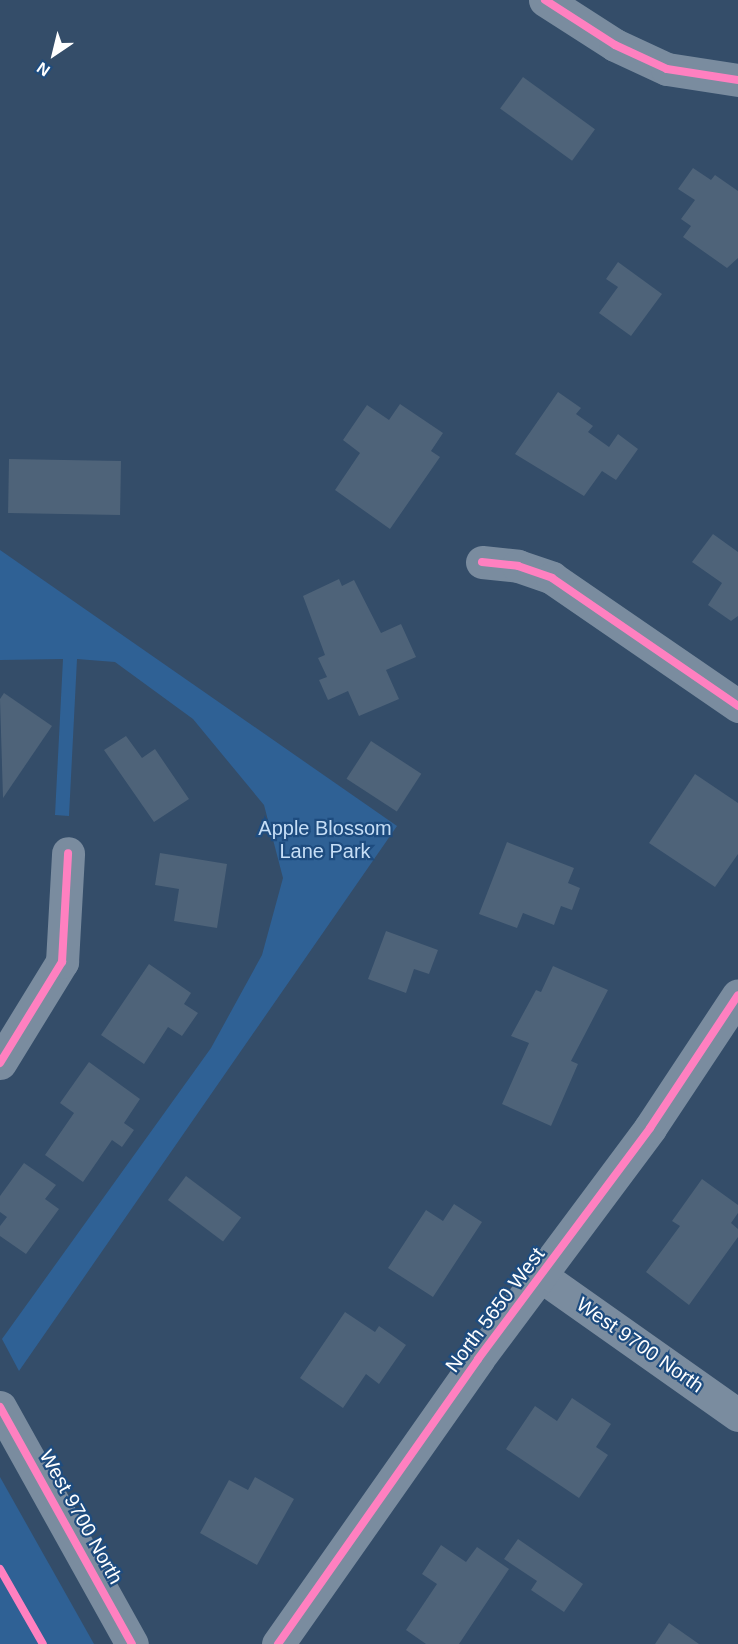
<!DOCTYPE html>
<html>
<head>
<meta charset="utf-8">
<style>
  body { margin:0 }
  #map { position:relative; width:738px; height:1644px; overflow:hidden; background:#344d69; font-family:Helvetica,sans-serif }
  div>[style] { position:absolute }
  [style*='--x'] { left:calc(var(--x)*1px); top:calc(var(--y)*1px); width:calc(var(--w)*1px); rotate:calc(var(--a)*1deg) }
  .green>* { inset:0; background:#2f6195 }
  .building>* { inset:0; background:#4e6379; transform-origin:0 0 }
  .minor>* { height:33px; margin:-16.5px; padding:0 16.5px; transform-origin:16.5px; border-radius:16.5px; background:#7a8c9f }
  .cycleway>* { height:8px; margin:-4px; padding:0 4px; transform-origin:4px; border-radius:4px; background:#ff80c0 }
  span { translate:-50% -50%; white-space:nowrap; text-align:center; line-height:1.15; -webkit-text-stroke:4.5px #1e4c7f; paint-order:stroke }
  .park-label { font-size:20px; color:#c6def6 }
  .street-label { font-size:20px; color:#fff }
  .north { position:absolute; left:24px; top:24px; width:60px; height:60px; -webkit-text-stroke:4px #1e4c7f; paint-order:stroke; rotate:215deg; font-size:16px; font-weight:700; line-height:24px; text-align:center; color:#fff }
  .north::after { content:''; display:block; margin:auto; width:21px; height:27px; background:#fff; clip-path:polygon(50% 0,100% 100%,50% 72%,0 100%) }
</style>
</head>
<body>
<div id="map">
  <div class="green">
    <i style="clip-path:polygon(0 550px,397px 826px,19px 1371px,2px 1339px,211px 1048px,262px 955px,283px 878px,264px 805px,193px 719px,115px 662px,77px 659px,69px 816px,55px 815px,63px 659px,0 660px)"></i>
    <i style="clip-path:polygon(0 1477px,94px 1644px,0 1644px)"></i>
  </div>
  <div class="building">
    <i style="left:523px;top:77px;width:89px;height:39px;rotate:36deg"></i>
    <i style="clip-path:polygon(693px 168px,711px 180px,715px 175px,738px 191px,738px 258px,727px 268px,683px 237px,691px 226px,681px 219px,695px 200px,678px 189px)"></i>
    <i style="clip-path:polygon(618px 262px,662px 294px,631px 336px,599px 313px,618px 287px,606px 279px)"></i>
    <i style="clip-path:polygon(558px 392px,581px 408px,576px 414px,593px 426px,588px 432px,609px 447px,618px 434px,638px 449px,616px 480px,602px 471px,584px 496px,515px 454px)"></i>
    <i style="clip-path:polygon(400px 404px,443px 433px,431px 451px,440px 457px,390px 529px,335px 490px,360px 453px,343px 440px,367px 405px,389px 420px)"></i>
    <i style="left:9px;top:459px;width:112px;height:54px;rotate:1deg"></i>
    <i style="clip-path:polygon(713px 534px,738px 552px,738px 616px,731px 621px,708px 605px,722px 583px,692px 562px)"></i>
    <i style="clip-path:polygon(339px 579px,342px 586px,354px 580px,381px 633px,401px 624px,416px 657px,386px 670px,399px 699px,359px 716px,348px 691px,328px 700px,319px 680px,327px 677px,318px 658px,325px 655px,303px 596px)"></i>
    <i style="clip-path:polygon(4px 693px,52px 726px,3px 798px,0 699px)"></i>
    <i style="clip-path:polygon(126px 736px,142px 758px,155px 749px,189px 799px,154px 822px,104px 750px)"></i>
    <i style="left:371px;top:741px;width:60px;height:45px;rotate:33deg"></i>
    <i style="clip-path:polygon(695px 774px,738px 803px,738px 854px,715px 887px,649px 843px)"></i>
    <i style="clip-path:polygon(507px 842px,574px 868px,568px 883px,580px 888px,572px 910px,561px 906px,554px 925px,523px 913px,517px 928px,479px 914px)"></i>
    <i style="clip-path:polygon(160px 853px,227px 864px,217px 928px,174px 921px,179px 889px,155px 885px)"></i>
    <i style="clip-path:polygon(386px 931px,438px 950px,429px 974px,414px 969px,406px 993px,368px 979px)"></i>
    <i style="clip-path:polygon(149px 964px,191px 993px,184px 1004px,198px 1013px,182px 1036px,168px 1027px,144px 1064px,101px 1035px)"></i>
    <i style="clip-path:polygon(553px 966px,608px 990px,571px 1061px,578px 1064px,551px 1126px,502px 1104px,529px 1043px,511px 1036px,536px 990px,541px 992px)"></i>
    <i style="clip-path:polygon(89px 1062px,140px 1099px,124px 1123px,134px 1130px,122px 1147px,112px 1140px,83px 1182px,45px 1155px,74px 1113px,60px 1103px)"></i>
    <i style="clip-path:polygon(24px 1163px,56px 1185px,45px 1199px,59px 1209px,26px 1254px,0 1236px,0 1226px,7px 1217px,0 1212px,0 1196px)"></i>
    <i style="left:186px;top:1176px;width:69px;height:30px;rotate:37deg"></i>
    <i style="clip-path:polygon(702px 1179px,738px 1205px,738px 1213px,731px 1223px,738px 1229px,738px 1237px,689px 1305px,646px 1272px,680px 1226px,672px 1221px)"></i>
    <i style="clip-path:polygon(454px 1204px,482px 1222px,433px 1297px,388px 1268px,426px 1210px,443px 1221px)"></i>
    <i style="clip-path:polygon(345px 1312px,375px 1332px,379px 1326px,406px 1345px,379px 1384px,366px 1374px,343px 1408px,300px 1378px)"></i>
    <i style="clip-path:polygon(572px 1398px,611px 1424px,596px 1447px,608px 1455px,579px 1498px,506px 1449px,535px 1406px,557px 1421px)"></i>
    <i style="clip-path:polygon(255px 1477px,294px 1499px,257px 1565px,200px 1533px,229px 1480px,248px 1490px)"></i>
    <i style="clip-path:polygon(518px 1539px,583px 1584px,564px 1612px,531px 1590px,537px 1581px,504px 1559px)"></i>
    <i style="clip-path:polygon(441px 1545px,466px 1562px,477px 1547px,509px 1569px,459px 1644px,426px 1644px,406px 1630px,437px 1584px,422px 1574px)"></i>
    <i style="clip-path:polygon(669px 1623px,699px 1644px,655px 1644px)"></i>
  </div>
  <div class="minor">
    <i style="--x:545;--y:0;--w:83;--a:32.7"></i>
    <i style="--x:615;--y:45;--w:57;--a:24.8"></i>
    <i style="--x:667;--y:69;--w:72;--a:8.8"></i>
    <i style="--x:482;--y:562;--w:36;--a:6"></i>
    <i style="--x:518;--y:566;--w:36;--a:19"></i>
    <i style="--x:552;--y:578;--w:226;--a:34.5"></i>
    <i style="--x:0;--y:1063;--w:119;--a:-58.5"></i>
    <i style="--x:62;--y:962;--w:109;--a:-86.8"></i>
    <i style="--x:541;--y:1276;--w:241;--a:35.2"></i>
    <i style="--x:0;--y:1407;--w:271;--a:60.9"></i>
    <i style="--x:278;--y:1644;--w:348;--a:-54.9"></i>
    <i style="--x:478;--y:1359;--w:288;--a:-53.3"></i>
    <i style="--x:650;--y:1128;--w:159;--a:-56.5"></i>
  </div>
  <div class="cycleway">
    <i style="--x:545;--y:0;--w:83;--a:32.7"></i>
    <i style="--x:615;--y:45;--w:57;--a:24.8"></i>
    <i style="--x:667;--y:69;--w:72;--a:8.8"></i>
    <i style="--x:482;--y:562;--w:36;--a:6"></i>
    <i style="--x:518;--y:566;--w:36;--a:19"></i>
    <i style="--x:552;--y:578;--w:226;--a:34.5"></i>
    <i style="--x:0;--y:1063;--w:119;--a:-58.5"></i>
    <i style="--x:62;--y:962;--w:109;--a:-86.8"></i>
    <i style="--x:0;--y:1407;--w:271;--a:60.9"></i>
    <i style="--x:0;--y:1569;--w:86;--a:60.2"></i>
    <i style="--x:278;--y:1644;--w:348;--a:-54.9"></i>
    <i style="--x:478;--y:1359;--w:288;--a:-53.3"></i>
    <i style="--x:650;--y:1128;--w:159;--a:-56.5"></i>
  </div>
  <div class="park-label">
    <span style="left:325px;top:840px">Apple Blossom<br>Lane Park</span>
  </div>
  <div class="street-label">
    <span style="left:495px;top:1310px;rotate:-53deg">North 5650 West</span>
    <span style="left:640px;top:1345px;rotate:35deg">West 9700 North</span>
    <span style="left:81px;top:1517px;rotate:61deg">West 9700 North</span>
  </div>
  <div class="north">N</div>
</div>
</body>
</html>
